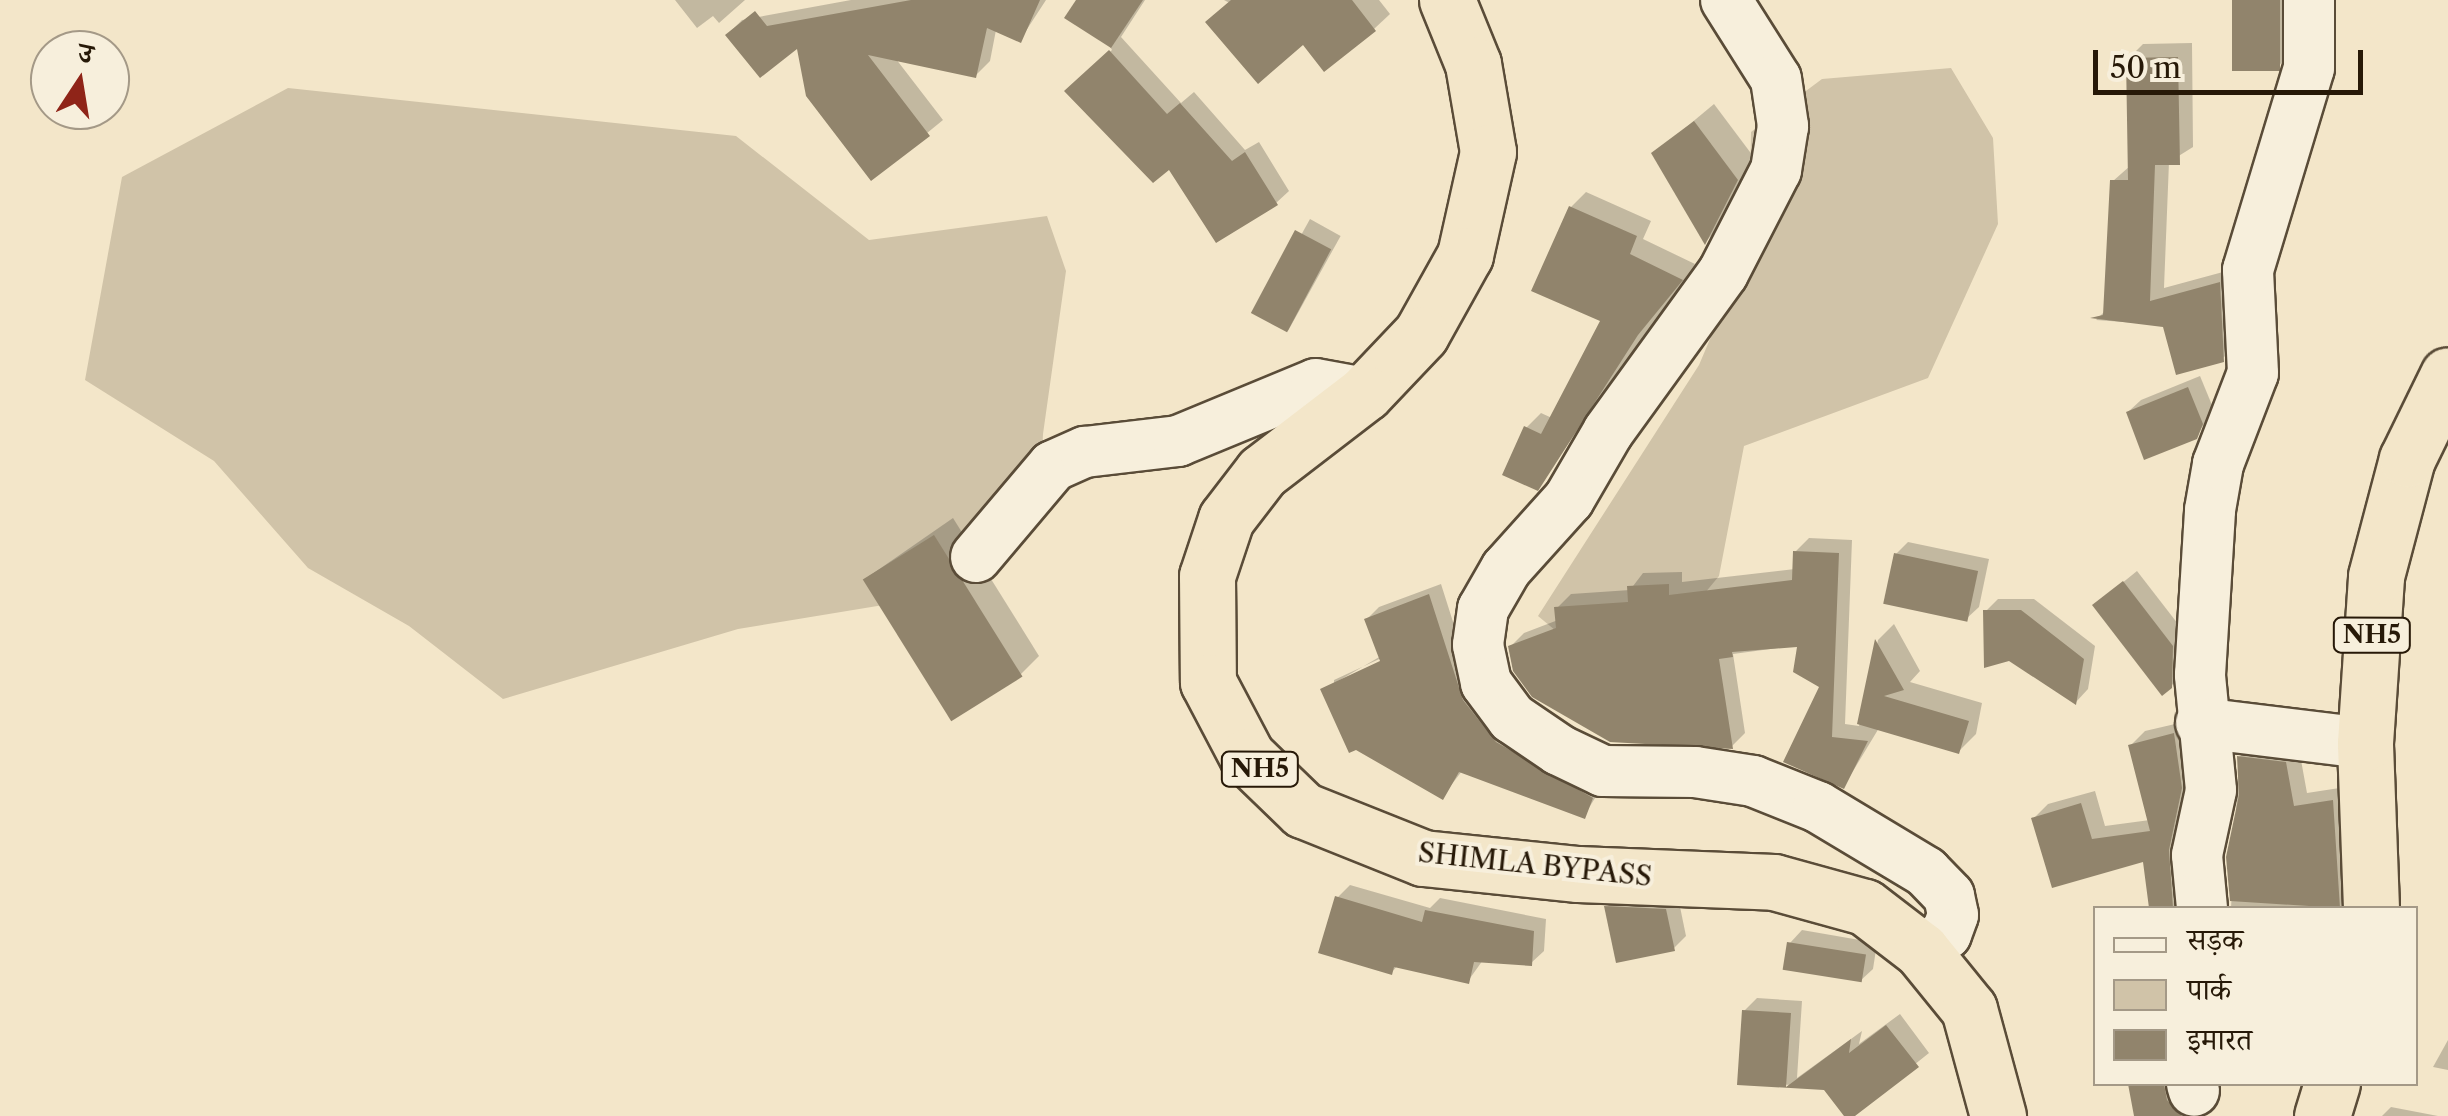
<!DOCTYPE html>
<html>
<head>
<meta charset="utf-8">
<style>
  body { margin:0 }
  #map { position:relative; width:2448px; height:1116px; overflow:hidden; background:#f3e6c9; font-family:"Libre Caslon Text","Noto Serif Devanagari",serif }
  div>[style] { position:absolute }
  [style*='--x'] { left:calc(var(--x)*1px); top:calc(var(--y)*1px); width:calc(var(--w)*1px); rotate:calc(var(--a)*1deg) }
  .green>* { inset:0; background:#d0c3a8 }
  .shadow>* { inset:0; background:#0003; transform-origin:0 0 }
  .building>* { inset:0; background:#91846c; transform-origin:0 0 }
  .roads { filter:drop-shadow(2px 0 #5a4c38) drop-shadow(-2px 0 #5a4c38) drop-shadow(0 2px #5a4c38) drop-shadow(0 -2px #5a4c38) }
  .minor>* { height:50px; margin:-25px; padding:0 25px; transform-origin:25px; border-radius:25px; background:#f7efdc }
  .highway>* { height:55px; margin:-27.5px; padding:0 27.5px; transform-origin:27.5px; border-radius:27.5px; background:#f3e6c9 }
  span { translate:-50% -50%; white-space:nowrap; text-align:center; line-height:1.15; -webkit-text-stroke:8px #f7efdc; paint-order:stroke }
  .shield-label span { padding:2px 8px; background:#f7efdc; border:2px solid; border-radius:8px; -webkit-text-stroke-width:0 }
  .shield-label { font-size:25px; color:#271908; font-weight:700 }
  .street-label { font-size:28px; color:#271908 }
  .legend { position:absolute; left:2093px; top:906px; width:325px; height:180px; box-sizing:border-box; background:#f7efdc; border:2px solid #a49987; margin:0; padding:12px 18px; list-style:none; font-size:30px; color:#271908 }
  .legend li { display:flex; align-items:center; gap:20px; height:50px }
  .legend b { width:50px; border:2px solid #a49987 }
  .north { position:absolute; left:30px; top:30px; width:100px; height:100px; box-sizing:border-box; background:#f7efdc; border:2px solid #a49987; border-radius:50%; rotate:12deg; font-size:28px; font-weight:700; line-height:40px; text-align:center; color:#271908 }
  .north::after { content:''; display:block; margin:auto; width:35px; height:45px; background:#8f2418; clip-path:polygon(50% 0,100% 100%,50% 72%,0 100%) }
  .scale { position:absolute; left:2093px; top:50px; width:270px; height:45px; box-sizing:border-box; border:5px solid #271908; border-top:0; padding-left:12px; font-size:30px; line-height:35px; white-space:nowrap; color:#271908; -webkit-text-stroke:8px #f7efdc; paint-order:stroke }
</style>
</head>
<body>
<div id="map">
  <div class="green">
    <i style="clip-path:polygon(1951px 68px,1993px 138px,1998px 224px,1928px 378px,1744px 446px,1719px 576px,1666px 640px,1579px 650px,1538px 616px,1699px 365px,1749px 247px,1751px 132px,1822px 79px)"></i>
    <i style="clip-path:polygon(288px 88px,736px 136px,869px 240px,1047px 216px,1066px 271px,1043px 434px,1039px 516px,932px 597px,738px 629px,503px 699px,409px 626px,308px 568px,214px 461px,85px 380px,122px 177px)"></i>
  </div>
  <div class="shadow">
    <i style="clip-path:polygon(675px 0,745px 0,719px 23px,713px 16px,697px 28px)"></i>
    <i style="clip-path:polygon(851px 0,1046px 0,1020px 40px,996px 30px,990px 61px,975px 76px,896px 59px,943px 120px,872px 178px,798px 45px,728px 34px,742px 20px)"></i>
    <i style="clip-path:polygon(1081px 0,1145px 0,1121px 37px,1181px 103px,1194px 92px,1245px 150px,1259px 142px,1289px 191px,1276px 203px,1170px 166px,1080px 79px,1112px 50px)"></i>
    <i style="clip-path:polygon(1224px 0,1379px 0,1390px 14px,1374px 29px,1303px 42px)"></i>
    <i style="clip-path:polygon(2234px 0,2294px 0,2293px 52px,2277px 67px)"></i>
    <i style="clip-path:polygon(2192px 43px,2193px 147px,2169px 162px,2164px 288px,2234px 269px,2237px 344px,2222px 359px,2165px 325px,2096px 320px,2106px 310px,2113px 181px,2130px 166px,2128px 59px,2143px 44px)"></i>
    <i style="clip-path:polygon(1714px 104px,1756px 160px,1724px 223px,1706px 241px,1654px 154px)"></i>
    <i style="clip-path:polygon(1586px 192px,1651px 221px,1643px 239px,1695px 264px,1537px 488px,1526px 428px,1541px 413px,1552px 418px,1603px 320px,1571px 207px)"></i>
    <i style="left:1310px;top:219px;width:35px;height:108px;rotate:29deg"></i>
    <i style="clip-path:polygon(2200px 376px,2214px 410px,2195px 437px,2128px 412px,2141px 400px)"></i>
    <i style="clip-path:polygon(953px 518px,1039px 656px,1020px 675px,865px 579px)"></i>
    <i style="clip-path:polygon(1809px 538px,1852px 540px,1845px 724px,1859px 726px,1878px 640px,1894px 624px,1920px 671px,1910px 682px,1982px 703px,1976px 734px,1959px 751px,1879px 728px,1844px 786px,1786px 761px,1823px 686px,1800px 645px,1733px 654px,1745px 733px,1732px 746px,1510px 647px,1524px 633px,1558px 620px,1557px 608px,1571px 594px,1630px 590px,1643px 573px,1682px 572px,1682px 582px,1795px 569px,1795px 552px)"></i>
    <i style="clip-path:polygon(1908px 542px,1989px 559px,1979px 607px,1966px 619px,1896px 554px)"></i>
    <i style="clip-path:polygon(2137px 571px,2185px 633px,2184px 673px,2171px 686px,2095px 605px)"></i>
    <i style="clip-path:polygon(evenodd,1441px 584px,1474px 688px,1603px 785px,1584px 816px,1462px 771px,1442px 797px,1323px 690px,1381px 656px,1367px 619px,1379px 607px,1441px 584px,1390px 654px,1392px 658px,1334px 685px,1334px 680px,1390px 654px)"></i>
    <i style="clip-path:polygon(1998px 599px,2034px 599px,2095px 646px,2088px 689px,2076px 702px,1986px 611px)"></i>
    <i style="clip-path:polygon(2188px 721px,2195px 908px,2152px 908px,2145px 858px,2034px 818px,2048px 804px,2095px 791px,2105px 826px,2150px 820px,2131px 745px,2145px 731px)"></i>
    <i style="clip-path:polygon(2253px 744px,2299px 749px,2307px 793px,2346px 787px,2350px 908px,2231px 908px,2239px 757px)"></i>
    <i style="clip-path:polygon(1350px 885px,1430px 908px,1440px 898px,1546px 919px,1544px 951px,1531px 963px,1483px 960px,1468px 981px,1398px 965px,1392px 972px,1337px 898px)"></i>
    <i style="clip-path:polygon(1619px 895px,1678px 897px,1686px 936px,1674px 948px,1607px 907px)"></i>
    <i style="clip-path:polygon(1802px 930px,1877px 943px,1873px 969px,1860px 981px,1790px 943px)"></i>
    <i style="clip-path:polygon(1757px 998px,1802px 1001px,1797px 1078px,1862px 1031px,1859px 1044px,1900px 1014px,1929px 1053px,1850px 1116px,1826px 1087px,1740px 1082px,1744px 1011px)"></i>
    <i style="clip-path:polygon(2448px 1040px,2448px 1070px,2433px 1067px)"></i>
    <i style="clip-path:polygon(2131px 1084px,2179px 1084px,2203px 1104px,2191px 1116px,2136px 1116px)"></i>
    <i style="clip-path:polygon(2391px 1107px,2438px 1116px,2382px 1116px)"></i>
  </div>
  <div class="building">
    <i style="clip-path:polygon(911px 0,1040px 0,1021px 43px,987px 28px,976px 78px,868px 55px,930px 136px,871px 181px,806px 96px,797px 49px,760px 78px,725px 35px,755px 11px,767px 26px)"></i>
    <i style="clip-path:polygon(1076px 0,1143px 0,1111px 48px,1064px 18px)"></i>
    <i style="clip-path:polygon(1231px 0,1352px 0,1376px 31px,1324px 72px,1303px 45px,1258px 84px,1205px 22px)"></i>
    <i style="left:2232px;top:0;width:48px;height:71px"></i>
    <i style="clip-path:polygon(1109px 50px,1167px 114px,1180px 103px,1232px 161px,1245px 152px,1278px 205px,1216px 243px,1169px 170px,1153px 183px,1064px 91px)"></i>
    <i style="clip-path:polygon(2178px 57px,2180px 165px,2155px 165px,2150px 301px,2220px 282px,2224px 362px,2176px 375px,2163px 327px,2090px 318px,2103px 315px,2110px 180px,2128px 180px,2126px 58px)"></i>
    <i style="clip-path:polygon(1694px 121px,1738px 180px,1705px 245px,1651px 153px)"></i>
    <i style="clip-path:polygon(1569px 206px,1637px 236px,1630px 254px,1683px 280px,1638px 335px,1538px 491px,1502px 475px,1524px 426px,1541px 434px,1600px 321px,1531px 291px)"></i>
    <i style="left:1295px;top:230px;width:41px;height:94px;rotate:28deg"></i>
    <i style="clip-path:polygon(2188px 387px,2203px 424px,2197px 439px,2144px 460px,2126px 412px)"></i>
    <i style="left:934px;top:535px;width:167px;height:84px;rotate:58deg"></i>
    <i style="clip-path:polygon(1793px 551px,1839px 553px,1832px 737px,1868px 741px,1844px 789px,1783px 762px,1819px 687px,1793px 672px,1797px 647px,1732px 652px,1733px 657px,1719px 659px,1733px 749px,1610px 742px,1532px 697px,1513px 671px,1508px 646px,1556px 628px,1554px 607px,1628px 602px,1627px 586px,1669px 584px,1669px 595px,1792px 580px)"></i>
    <i style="left:1894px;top:553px;width:86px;height:52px;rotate:12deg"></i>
    <i style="clip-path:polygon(2123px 581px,2173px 646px,2172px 688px,2162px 696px,2092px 605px)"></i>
    <i style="clip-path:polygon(1429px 594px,1463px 700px,1496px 742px,1593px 798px,1585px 819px,1459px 772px,1443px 800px,1356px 750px,1349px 753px,1320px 689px,1380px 661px,1364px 619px)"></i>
    <i style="clip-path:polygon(1983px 610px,2021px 610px,2084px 659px,2076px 705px,2009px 661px,1984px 668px)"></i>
    <i style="clip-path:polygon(1875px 639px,1904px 690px,1884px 696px,1969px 721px,1959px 754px,1857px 724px)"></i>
    <i style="clip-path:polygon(2174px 733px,2182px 788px,2169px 850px,2173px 908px,2149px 908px,2143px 862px,2052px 888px,2031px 818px,2081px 803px,2092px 839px,2150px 831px,2128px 745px)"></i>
    <i style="clip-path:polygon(2237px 756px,2286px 762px,2294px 806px,2333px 800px,2340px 908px,2230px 901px,2226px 857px,2239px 795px)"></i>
    <i style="clip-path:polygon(1335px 896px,1422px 922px,1425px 910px,1534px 931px,1532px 966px,1474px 962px,1469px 984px,1394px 967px,1392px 975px,1318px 953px)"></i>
    <i style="clip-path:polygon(1604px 906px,1666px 909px,1675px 951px,1616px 963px)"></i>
    <i style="left:1787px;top:942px;width:80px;height:28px;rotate:9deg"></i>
    <i style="clip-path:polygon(1742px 1010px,1791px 1013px,1786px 1087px,1851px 1039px,1849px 1053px,1886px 1025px,1919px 1067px,1855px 1116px,1844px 1116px,1824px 1090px,1737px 1085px)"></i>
    <i style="clip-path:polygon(2128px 1084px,2164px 1084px,2167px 1100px,2182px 1116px,2134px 1116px)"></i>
  </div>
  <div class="roads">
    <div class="minor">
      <i style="--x:1726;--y:0;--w:93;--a:57.7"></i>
      <i style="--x:1776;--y:79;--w:48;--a:81.5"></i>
      <i style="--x:1783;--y:126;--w:45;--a:99"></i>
      <i style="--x:1776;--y:170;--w:116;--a:117.2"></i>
      <i style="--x:1723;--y:273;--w:196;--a:125.9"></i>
      <i style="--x:1608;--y:432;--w:78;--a:120.2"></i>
      <i style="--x:1569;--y:499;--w:94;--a:132"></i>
      <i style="--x:1506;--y:569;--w:46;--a:119.9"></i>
      <i style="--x:1483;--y:609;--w:36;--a:98"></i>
      <i style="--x:1478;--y:645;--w:39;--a:78"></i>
      <i style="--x:1486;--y:683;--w:44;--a:53.4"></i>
      <i style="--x:1512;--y:718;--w:57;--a:34.2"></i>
      <i style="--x:1559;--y:750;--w:49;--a:25.5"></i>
      <i style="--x:1603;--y:771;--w:92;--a:0.6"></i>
      <i style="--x:1695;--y:772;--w:59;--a:8.8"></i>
      <i style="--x:1753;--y:781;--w:70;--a:21.8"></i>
      <i style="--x:1818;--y:807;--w:126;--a:31"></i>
      <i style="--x:1926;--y:872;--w:33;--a:46"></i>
      <i style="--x:1949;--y:896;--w:19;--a:78"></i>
      <i style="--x:1953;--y:915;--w:20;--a:110"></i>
      <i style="--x:1946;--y:934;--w:30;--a:147"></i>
      <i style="--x:976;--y:557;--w:119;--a:-49.8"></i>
      <i style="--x:1053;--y:466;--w:35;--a:-24"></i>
      <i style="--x:1085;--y:452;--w:94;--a:-6.7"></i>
      <i style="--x:1178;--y:441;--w:149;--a:-22.4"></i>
      <i style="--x:1316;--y:384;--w:50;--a:10.4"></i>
      <i style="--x:2201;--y:723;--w:165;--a:7"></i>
      <i style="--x:2202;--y:908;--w:53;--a:-95.4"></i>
      <i style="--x:2197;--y:855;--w:66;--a:-77.8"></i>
      <i style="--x:2211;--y:790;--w:116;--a:-95.5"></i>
      <i style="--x:2200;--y:675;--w:165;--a:-86.5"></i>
      <i style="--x:2210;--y:510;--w:47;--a:-80.1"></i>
      <i style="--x:2218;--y:464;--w:97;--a:-69"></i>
      <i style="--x:2253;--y:373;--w:103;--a:-92.8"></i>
      <i style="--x:2248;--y:270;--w:211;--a:-73.2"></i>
      <i style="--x:2309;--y:68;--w:68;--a:-90"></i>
      <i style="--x:2192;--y:1084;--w:7;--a:74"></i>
    </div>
    <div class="highway">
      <i style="--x:1447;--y:0;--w:69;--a:67.9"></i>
      <i style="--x:1473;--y:64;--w:89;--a:80.3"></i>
      <i style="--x:1488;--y:152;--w:106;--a:102.6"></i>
      <i style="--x:1465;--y:255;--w:90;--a:119.1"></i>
      <i style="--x:1421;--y:334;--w:81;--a:133.5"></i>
      <i style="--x:1365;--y:393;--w:130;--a:142.5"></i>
      <i style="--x:1262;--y:472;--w:59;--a:127.5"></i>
      <i style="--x:1226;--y:519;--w:60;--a:108.4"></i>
      <i style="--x:1207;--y:576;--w:106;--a:89.5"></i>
      <i style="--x:1208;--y:682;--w:84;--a:62.2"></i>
      <i style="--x:1247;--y:756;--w:78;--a:44"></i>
      <i style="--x:1303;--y:810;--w:129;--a:21.8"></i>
      <i style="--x:1423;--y:858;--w:156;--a:5.9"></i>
      <i style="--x:1578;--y:874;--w:196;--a:2.3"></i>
      <i style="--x:1774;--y:882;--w:94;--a:15.4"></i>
      <i style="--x:1865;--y:907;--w:71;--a:37.5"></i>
      <i style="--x:1921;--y:950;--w:76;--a:50.9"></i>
      <i style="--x:1969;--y:1009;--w:111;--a:74.8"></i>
      <i style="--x:2371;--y:908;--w:165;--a:-92.1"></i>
      <i style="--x:2365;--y:743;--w:167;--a:-86.2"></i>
      <i style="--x:2376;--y:576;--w:121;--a:-75.2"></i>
      <i style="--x:2407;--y:459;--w:93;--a:-64"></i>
      <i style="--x:2322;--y:1116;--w:34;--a:-73"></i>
    </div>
  </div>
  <div class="shield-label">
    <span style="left:2372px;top:635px">NH5</span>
    <span style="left:1260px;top:769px">NH5</span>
  </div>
  <div class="street-label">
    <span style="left:1535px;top:864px;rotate:6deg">SHIMLA BYPASS</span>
  </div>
  <ul class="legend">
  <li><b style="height:12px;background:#f7efdc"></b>सड़क</li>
  <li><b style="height:28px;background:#d0c3a8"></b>पार्क</li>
  <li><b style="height:28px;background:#91846c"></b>इमारत</li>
  </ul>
  <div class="north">उ</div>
  <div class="scale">50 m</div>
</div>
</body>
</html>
